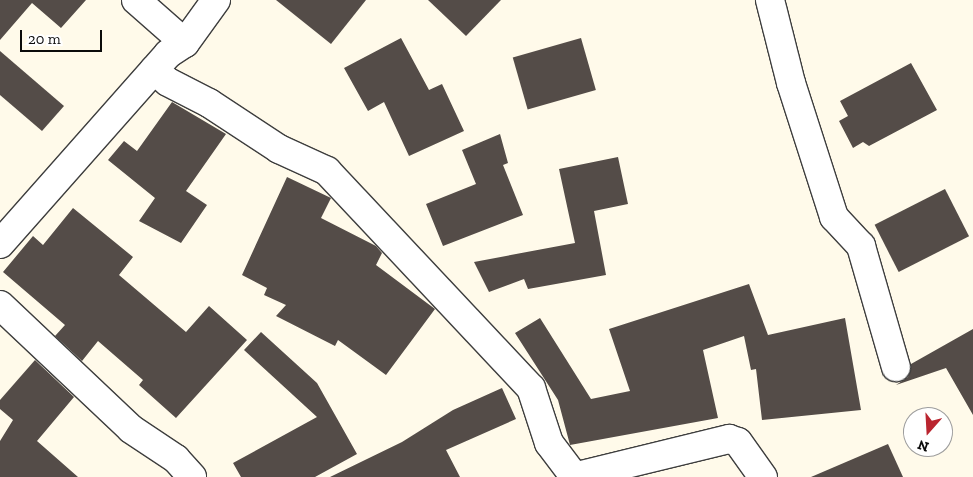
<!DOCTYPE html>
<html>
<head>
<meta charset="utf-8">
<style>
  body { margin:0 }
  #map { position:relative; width:973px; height:477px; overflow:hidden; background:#fffaea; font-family:"Zilla Slab",serif }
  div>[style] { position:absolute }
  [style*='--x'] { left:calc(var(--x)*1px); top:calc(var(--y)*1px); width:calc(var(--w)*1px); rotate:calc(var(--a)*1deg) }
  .building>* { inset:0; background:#544c48; transform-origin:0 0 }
  .roads { filter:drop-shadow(1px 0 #3e3e3e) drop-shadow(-1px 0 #3e3e3e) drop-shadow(0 1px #3e3e3e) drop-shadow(0 -1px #3e3e3e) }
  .minor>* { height:28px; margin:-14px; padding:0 14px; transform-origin:14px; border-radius:14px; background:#fff }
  span { translate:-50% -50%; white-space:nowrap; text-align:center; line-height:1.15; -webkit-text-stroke:5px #fff; paint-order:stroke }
  .north { position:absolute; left:903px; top:407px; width:50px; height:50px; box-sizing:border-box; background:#fff; border:1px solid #9d9d9d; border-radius:50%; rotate:199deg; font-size:14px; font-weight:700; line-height:20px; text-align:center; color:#0b0b0b }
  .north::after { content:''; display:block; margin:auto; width:18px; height:22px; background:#ba252f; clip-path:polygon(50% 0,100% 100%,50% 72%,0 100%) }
  .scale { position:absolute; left:20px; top:30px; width:82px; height:22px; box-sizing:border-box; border:2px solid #0b0b0b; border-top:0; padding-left:6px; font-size:15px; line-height:18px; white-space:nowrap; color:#0b0b0b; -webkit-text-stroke:4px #fff; paint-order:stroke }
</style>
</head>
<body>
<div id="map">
  <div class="building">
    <i style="clip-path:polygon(0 0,86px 0,61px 28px,32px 3px,0 40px)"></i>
    <i style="clip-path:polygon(276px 0,366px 0,331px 44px)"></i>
    <i style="clip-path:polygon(428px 0,501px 0,466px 36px)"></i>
    <i style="clip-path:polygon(401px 38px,429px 90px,442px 84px,464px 131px,409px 156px,384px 102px,368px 111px,344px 68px)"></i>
    <i style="left:581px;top:38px;width:54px;height:71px;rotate:74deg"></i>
    <i style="clip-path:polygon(0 51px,64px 106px,42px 131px,0 95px)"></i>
    <i style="clip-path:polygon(911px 63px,937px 110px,869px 146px,863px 142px,853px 148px,839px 121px,848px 116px,840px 101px)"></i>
    <i style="clip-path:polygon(172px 102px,226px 134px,186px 191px,207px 205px,181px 243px,139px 221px,155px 198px,108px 160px,124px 141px,137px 151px)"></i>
    <i style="clip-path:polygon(500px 134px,508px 163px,503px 165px,523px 215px,443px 246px,426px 204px,476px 184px,462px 150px)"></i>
    <i style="clip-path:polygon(618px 157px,628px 204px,594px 211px,606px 275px,528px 289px,524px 279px,489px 292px,474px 262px,575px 243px,559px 169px)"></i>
    <i style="clip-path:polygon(287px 177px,331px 198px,321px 218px,376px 246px,382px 253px,376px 265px,435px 309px,386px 375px,338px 340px,335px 346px,276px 316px,286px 305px,264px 295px,267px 288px,242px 275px)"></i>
    <i style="left:945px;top:189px;width:53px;height:79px;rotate:63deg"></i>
    <i style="clip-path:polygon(73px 208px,133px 257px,119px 275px,186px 332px,209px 306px,247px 340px,176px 418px,139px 385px,143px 380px,98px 341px,82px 361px,55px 336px,65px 325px,3px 272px,33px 236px,43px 245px)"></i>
    <i style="clip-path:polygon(749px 284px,768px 335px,845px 318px,861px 410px,762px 420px,756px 369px,751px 370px,744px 336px,703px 350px,718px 418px,570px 445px,558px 400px,515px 333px,540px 318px,591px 399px,630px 391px,609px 329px)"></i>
    <i style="clip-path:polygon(973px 329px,973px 415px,946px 368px,896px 385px,908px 377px,911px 364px)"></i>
    <i style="clip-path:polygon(261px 332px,317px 383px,357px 454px,315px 477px,241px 477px,233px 463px,317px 417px,244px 350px)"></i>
    <i style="clip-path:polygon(35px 360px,74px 397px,37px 441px,78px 477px,0 477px,0 441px,13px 420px,0 409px,0 400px)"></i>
    <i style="clip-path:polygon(502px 388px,516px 419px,446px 450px,460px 477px,330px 477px,402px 442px,453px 410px)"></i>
    <i style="clip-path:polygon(888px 444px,903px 477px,811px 477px)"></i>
  </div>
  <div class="roads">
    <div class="minor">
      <i style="--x:136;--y:0;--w:65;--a:41.3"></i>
      <i style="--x:770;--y:0;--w:86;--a:75.8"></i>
      <i style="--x:791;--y:83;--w:141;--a:72.2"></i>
      <i style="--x:834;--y:217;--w:40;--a:47"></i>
      <i style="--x:861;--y:246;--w:126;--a:73.9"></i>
      <i style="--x:154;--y:70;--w:18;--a:41"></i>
      <i style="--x:168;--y:82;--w:46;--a:27.1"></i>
      <i style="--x:209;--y:103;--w:84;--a:33.3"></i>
      <i style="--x:279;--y:149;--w:53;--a:24.6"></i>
      <i style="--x:327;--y:171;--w:298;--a:46.8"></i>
      <i style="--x:531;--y:388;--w:58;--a:71.9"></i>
      <i style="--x:549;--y:443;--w:41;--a:52.9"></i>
      <i style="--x:0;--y:244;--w:254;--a:-48.5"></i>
      <i style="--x:168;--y:54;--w:20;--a:-33"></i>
      <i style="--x:185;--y:43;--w:53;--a:-54.2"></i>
      <i style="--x:0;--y:305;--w:180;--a:43.4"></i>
      <i style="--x:131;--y:429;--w:54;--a:33.7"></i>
      <i style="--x:176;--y:459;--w:24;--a:48"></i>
      <i style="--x:573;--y:477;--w:161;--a:-13.7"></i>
      <i style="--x:729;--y:439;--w:9;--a:18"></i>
      <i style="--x:738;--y:442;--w:43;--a:54.5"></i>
    </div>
  </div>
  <div class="north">N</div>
  <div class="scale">20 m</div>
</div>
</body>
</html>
